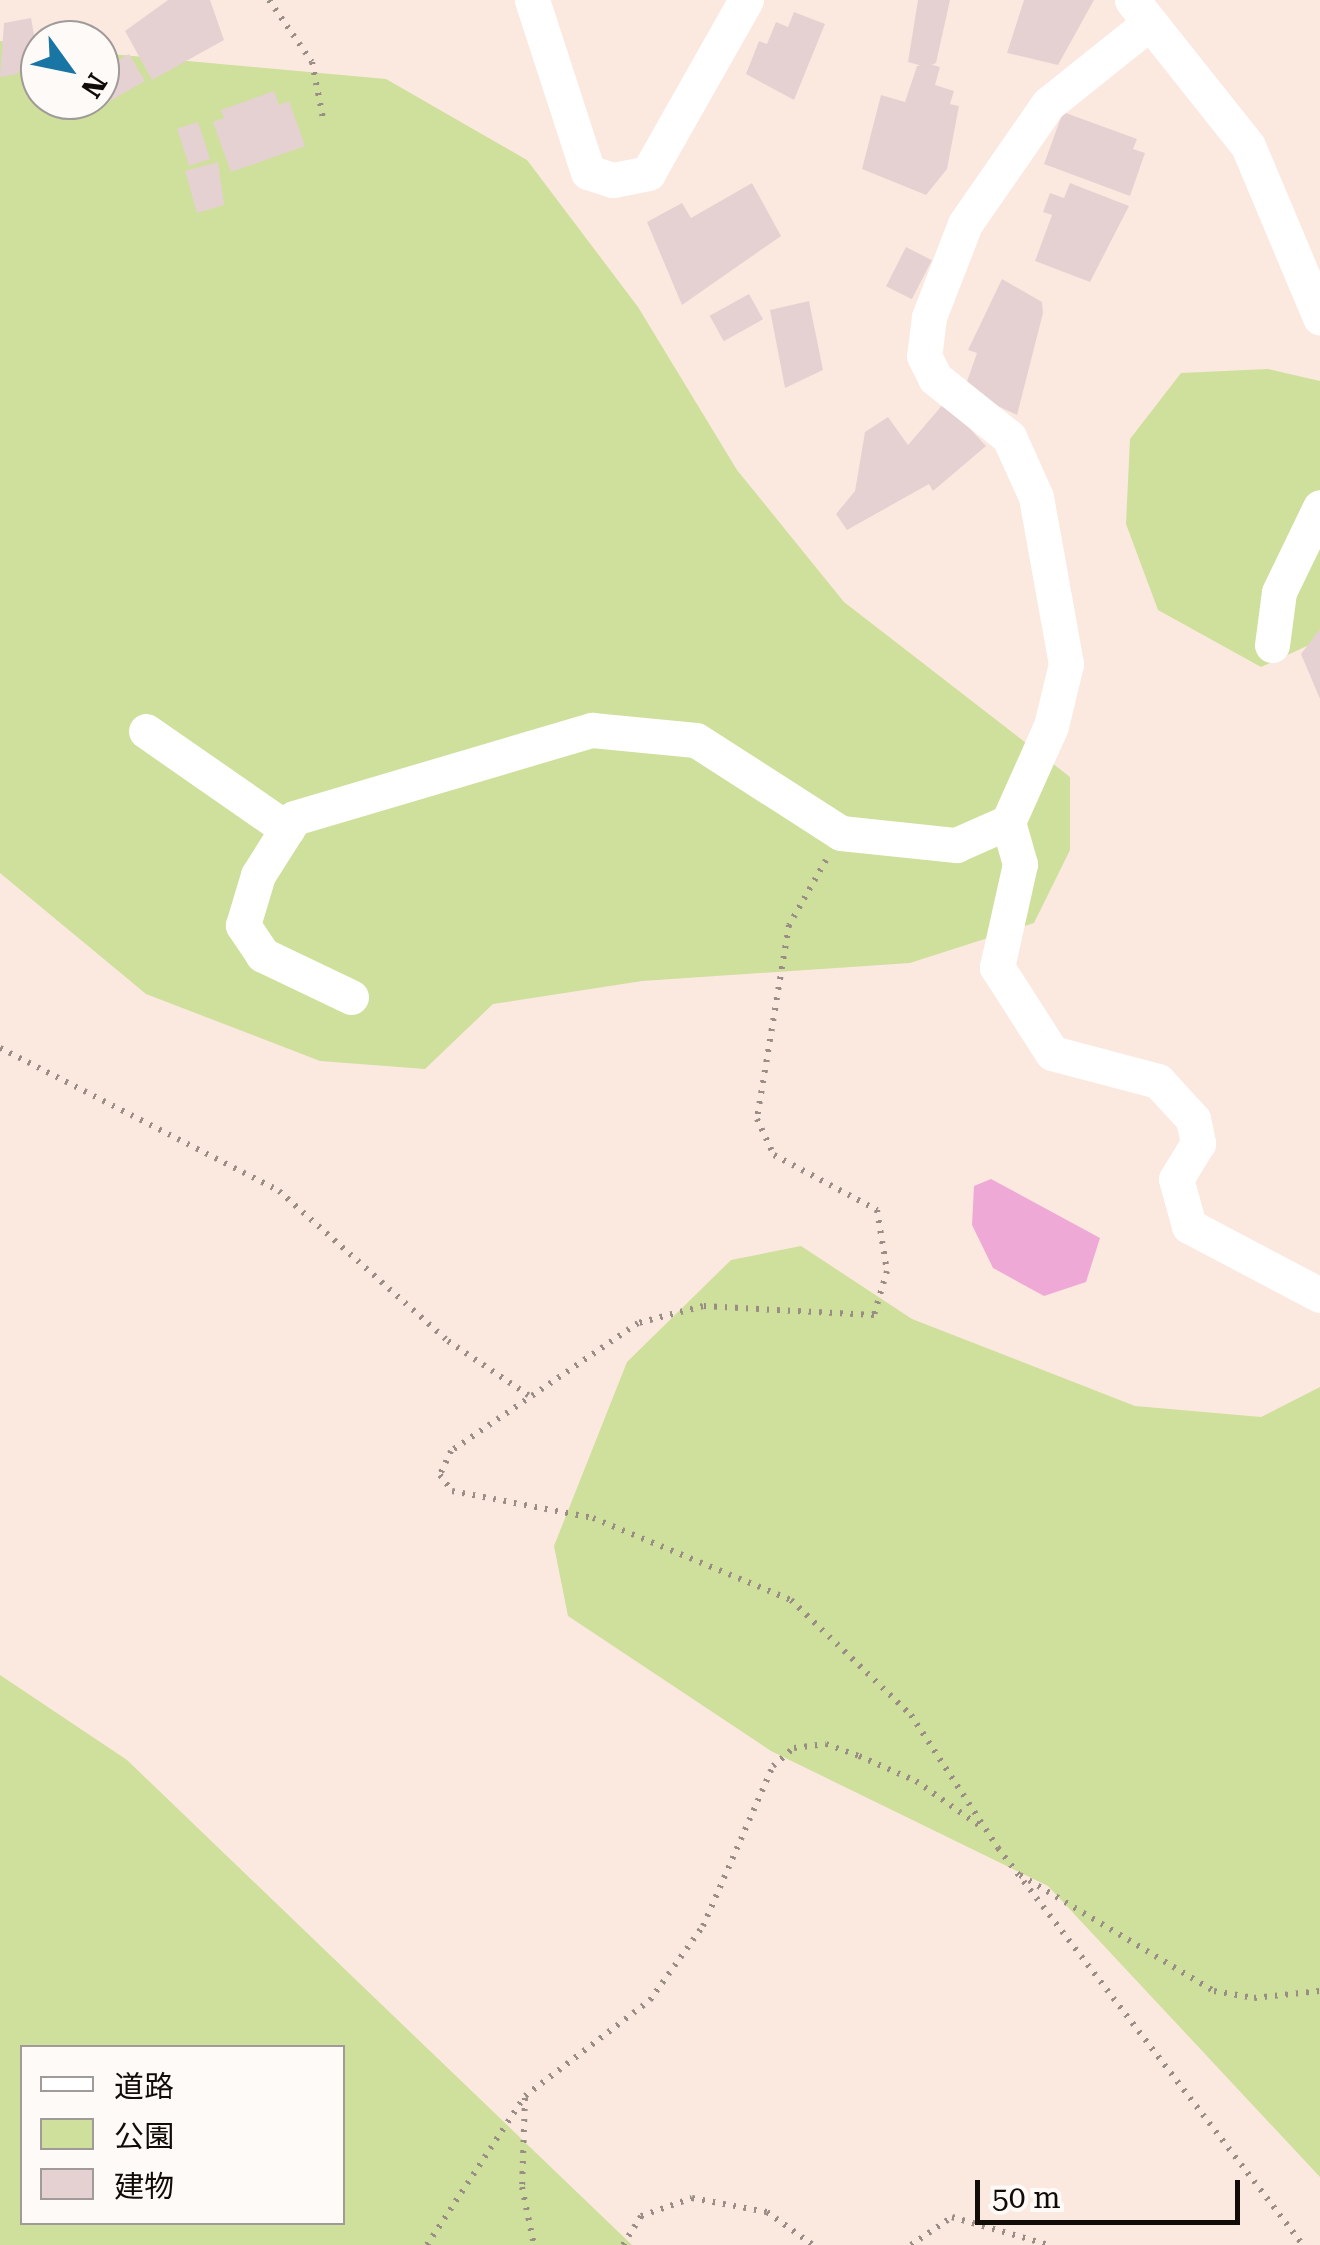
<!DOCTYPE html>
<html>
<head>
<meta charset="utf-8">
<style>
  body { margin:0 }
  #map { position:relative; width:1320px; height:2245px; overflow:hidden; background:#fbe9e0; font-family:"Roboto Serif","Noto Sans JP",serif }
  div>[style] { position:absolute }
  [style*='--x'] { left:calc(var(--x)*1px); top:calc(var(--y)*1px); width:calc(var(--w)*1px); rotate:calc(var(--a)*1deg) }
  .green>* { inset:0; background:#cfdf9c }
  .water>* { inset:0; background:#efa9d6 }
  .building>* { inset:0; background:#e6d1d2; transform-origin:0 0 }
  .path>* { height:6px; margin-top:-3px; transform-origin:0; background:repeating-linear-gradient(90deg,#9a8d86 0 2.5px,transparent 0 10.5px) }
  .minor>* { height:35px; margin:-17.5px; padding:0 17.5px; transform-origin:17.5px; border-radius:17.5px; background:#fff }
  span { translate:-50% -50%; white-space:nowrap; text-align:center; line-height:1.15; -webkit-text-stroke:8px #fefaf8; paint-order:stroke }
  .legend { position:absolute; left:20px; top:2045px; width:325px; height:180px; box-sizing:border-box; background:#fefaf8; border:2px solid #a09b98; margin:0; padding:12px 18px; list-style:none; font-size:30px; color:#120c09 }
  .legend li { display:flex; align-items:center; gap:20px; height:50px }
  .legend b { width:50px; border:2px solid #a09b98 }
  .north { position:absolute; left:20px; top:20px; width:100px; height:100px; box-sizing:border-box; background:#fefaf8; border:2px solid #a09b98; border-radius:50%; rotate:123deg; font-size:28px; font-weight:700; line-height:40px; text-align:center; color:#120c09 }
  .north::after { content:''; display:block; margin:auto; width:35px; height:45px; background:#1975a3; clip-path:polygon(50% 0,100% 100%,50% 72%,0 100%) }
  .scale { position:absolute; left:975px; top:2180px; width:265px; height:45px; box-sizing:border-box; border:5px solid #120c09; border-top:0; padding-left:12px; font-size:30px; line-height:35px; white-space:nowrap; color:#120c09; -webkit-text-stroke:8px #fefaf8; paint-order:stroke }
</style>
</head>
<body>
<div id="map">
  <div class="green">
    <i style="clip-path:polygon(0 41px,40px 46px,40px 100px,100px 100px,100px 53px,386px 79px,527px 160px,638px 307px,737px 470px,844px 602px,1070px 777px,1070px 850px,1034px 923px,910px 963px,642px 981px,493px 1004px,425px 1069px,320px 1061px,146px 994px,0 873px)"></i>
    <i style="clip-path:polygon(1268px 369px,1320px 381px,1320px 640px,1261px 667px,1158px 610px,1126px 524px,1130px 439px,1181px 373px)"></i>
    <i style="clip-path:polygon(801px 1246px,912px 1319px,1135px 1406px,1261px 1417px,1320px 1387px,1320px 2177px,1048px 1886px,771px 1751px,568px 1616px,554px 1546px,627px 1362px,731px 1260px)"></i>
    <i style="clip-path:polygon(evenodd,0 1675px,127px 1760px,632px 2245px,0 2245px,0 1675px,22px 2048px,342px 2048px,342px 2222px,22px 2222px,22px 2048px)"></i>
  </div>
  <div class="water">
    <i style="clip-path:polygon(991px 1179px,1100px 1238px,1086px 1282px,1044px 1296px,993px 1268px,972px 1225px,974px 1186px)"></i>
  </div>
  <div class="building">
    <i style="clip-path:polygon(168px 0,210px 0,224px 40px,152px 80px,125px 31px)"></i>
    <i style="clip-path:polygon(918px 0,950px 0,936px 63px,926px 67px,908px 62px)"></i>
    <i style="clip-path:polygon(1024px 0,1094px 0,1058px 65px,1007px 53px)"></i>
    <i style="clip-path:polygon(794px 12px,825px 24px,794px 100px,746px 74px,759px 41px,767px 44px,776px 22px,788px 27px)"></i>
    <i style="clip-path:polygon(31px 18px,37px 50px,17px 74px,0 77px,4px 23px)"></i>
    <i style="clip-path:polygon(129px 54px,145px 81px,94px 110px,87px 100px,100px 100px,100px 71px)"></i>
    <i style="clip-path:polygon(929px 64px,940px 67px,935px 85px,954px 91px,950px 104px,959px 106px,947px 169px,926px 195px,862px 169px,881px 95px,905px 102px,917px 66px)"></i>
    <i style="clip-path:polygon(274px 91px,279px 105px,289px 101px,305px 146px,231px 172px,213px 122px,224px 118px,221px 110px)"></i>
    <i style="clip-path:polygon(1063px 112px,1137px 139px,1133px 149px,1145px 153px,1130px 196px,1044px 164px)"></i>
    <i style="left:198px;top:122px;width:39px;height:22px;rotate:72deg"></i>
    <i style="clip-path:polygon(218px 162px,224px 205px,197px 213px,185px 171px)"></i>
    <i style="clip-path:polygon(752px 183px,781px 236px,682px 305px,647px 222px,682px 203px,691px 218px)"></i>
    <i style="clip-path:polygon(1070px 183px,1129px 206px,1090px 282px,1035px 261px,1052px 215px,1043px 212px,1050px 193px,1064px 198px)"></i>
    <i style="left:906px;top:247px;width:29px;height:44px;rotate:27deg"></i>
    <i style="clip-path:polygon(1002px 279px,1042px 302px,1043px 313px,1017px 415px,964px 390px,977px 353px,968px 350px)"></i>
    <i style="left:749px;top:294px;width:29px;height:45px;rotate:61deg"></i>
    <i style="clip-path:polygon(809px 301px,823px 370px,785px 388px,770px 310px)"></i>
    <i style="clip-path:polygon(945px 402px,986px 446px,933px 491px,929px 484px,847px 530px,836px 514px,855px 491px,865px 432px,888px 417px,908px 445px)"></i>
    <i style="clip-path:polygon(1320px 629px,1320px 699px,1301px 654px)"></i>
  </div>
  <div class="path">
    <i style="--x:269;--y:0;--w:75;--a:55.3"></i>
    <i style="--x:312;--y:62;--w:57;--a:78.9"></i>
    <i style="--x:826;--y:860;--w:75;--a:119.6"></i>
    <i style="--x:789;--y:925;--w:197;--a:99.4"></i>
    <i style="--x:757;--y:1119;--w:40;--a:65"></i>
    <i style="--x:774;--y:1155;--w:117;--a:28.1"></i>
    <i style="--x:877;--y:1210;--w:62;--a:80.7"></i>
    <i style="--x:887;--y:1271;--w:46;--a:106.5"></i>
    <i style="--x:874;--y:1315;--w:171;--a:-177"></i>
    <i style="--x:703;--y:1306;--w:67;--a:165.3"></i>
    <i style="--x:638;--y:1323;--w:227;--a:145.6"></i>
    <i style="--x:451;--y:1451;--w:26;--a:115"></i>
    <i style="--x:440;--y:1475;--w:20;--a:53"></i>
    <i style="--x:452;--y:1491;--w:144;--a:10.8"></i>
    <i style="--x:593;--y:1518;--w:214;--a:22.5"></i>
    <i style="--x:791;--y:1600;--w:166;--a:43.8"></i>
    <i style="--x:911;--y:1715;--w:159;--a:56.8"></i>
    <i style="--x:998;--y:1848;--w:501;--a:52.47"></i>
    <i style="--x:0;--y:1048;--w:314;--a:27.1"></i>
    <i style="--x:279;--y:1191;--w:226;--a:41.6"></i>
    <i style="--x:448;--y:1341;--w:97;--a:34"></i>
    <i style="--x:1020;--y:1875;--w:226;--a:30.9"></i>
    <i style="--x:1214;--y:1991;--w:41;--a:9.9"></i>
    <i style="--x:1254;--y:1998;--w:66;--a:-6.1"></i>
    <i style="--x:525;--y:2098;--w:89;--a:91.9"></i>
    <i style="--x:522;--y:2187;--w:59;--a:78.3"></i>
    <i style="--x:427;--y:2245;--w:178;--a:-56.7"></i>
    <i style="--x:525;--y:2096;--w:158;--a:-37.5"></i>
    <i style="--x:650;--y:2000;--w:91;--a:-54.4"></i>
    <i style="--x:703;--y:1926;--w:175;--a:-66.4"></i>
    <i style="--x:773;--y:1766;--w:28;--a:-41"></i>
    <i style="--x:794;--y:1748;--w:32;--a:-7"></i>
    <i style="--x:826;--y:1744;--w:35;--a:20"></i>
    <i style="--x:859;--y:1756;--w:62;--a:23.7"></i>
    <i style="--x:916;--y:1781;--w:83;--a:35.2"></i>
    <i style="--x:623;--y:2245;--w:34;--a:-58"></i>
    <i style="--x:641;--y:2216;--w:54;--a:-19.4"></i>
    <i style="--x:692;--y:2198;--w:76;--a:10.6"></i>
    <i style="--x:767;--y:2212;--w:57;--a:35.7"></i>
    <i style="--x:911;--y:2245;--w:50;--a:-34.3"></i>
    <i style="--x:952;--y:2217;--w:101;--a:16.1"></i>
  </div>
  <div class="minor">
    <i style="--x:532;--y:0;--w:181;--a:72"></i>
    <i style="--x:588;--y:172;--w:26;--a:18"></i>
    <i style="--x:613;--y:180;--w:36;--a:-11"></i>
    <i style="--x:648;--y:173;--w:199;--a:-60.5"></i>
    <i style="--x:1132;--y:0;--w:186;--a:51.5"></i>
    <i style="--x:1248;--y:146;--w:186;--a:67.2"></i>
    <i style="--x:1148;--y:24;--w:128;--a:141.3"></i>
    <i style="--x:1048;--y:104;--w:146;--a:124.7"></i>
    <i style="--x:965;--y:224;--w:100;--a:111.2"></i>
    <i style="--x:929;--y:317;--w:39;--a:97"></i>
    <i style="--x:924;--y:356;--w:25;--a:63"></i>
    <i style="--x:935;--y:378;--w:95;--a:38.6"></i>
    <i style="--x:1009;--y:437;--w:66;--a:65.8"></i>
    <i style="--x:1036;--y:497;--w:170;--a:79.8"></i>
    <i style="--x:1066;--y:664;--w:64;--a:103.6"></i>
    <i style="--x:1051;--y:726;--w:105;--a:114.1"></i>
    <i style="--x:1008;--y:822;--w:44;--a:74.1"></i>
    <i style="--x:1020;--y:864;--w:106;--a:102.6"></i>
    <i style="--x:997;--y:967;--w:102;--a:57.4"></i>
    <i style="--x:1052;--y:1053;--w:110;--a:14.8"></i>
    <i style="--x:1158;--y:1081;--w:52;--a:47.4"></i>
    <i style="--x:1193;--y:1119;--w:25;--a:78"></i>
    <i style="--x:1198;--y:1143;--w:42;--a:121.4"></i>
    <i style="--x:1176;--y:1179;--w:49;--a:74.5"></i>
    <i style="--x:1189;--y:1226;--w:148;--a:27.8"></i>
    <i style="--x:1272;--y:645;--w:53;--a:-82.5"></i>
    <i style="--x:1279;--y:592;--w:94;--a:-64.2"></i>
    <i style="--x:146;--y:731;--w:172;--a:34.8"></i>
    <i style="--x:351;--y:997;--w:98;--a:-154.5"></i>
    <i style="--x:263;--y:955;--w:36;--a:-124"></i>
    <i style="--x:243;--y:925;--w:52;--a:-73.3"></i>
    <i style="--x:258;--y:875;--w:67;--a:-57.7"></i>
    <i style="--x:294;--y:818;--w:311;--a:-16.5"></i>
    <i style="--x:592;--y:730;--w:104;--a:5.5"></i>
    <i style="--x:696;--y:740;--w:172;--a:32.7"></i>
    <i style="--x:841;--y:833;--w:116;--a:6"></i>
    <i style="--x:956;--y:845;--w:57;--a:-23.9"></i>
  </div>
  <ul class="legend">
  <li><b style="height:12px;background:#fff"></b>道路</li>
  <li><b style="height:28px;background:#cfdf9c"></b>公園</li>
  <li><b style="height:28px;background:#e6d1d2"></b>建物</li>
  </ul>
  <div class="north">N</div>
  <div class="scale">50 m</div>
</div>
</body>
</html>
